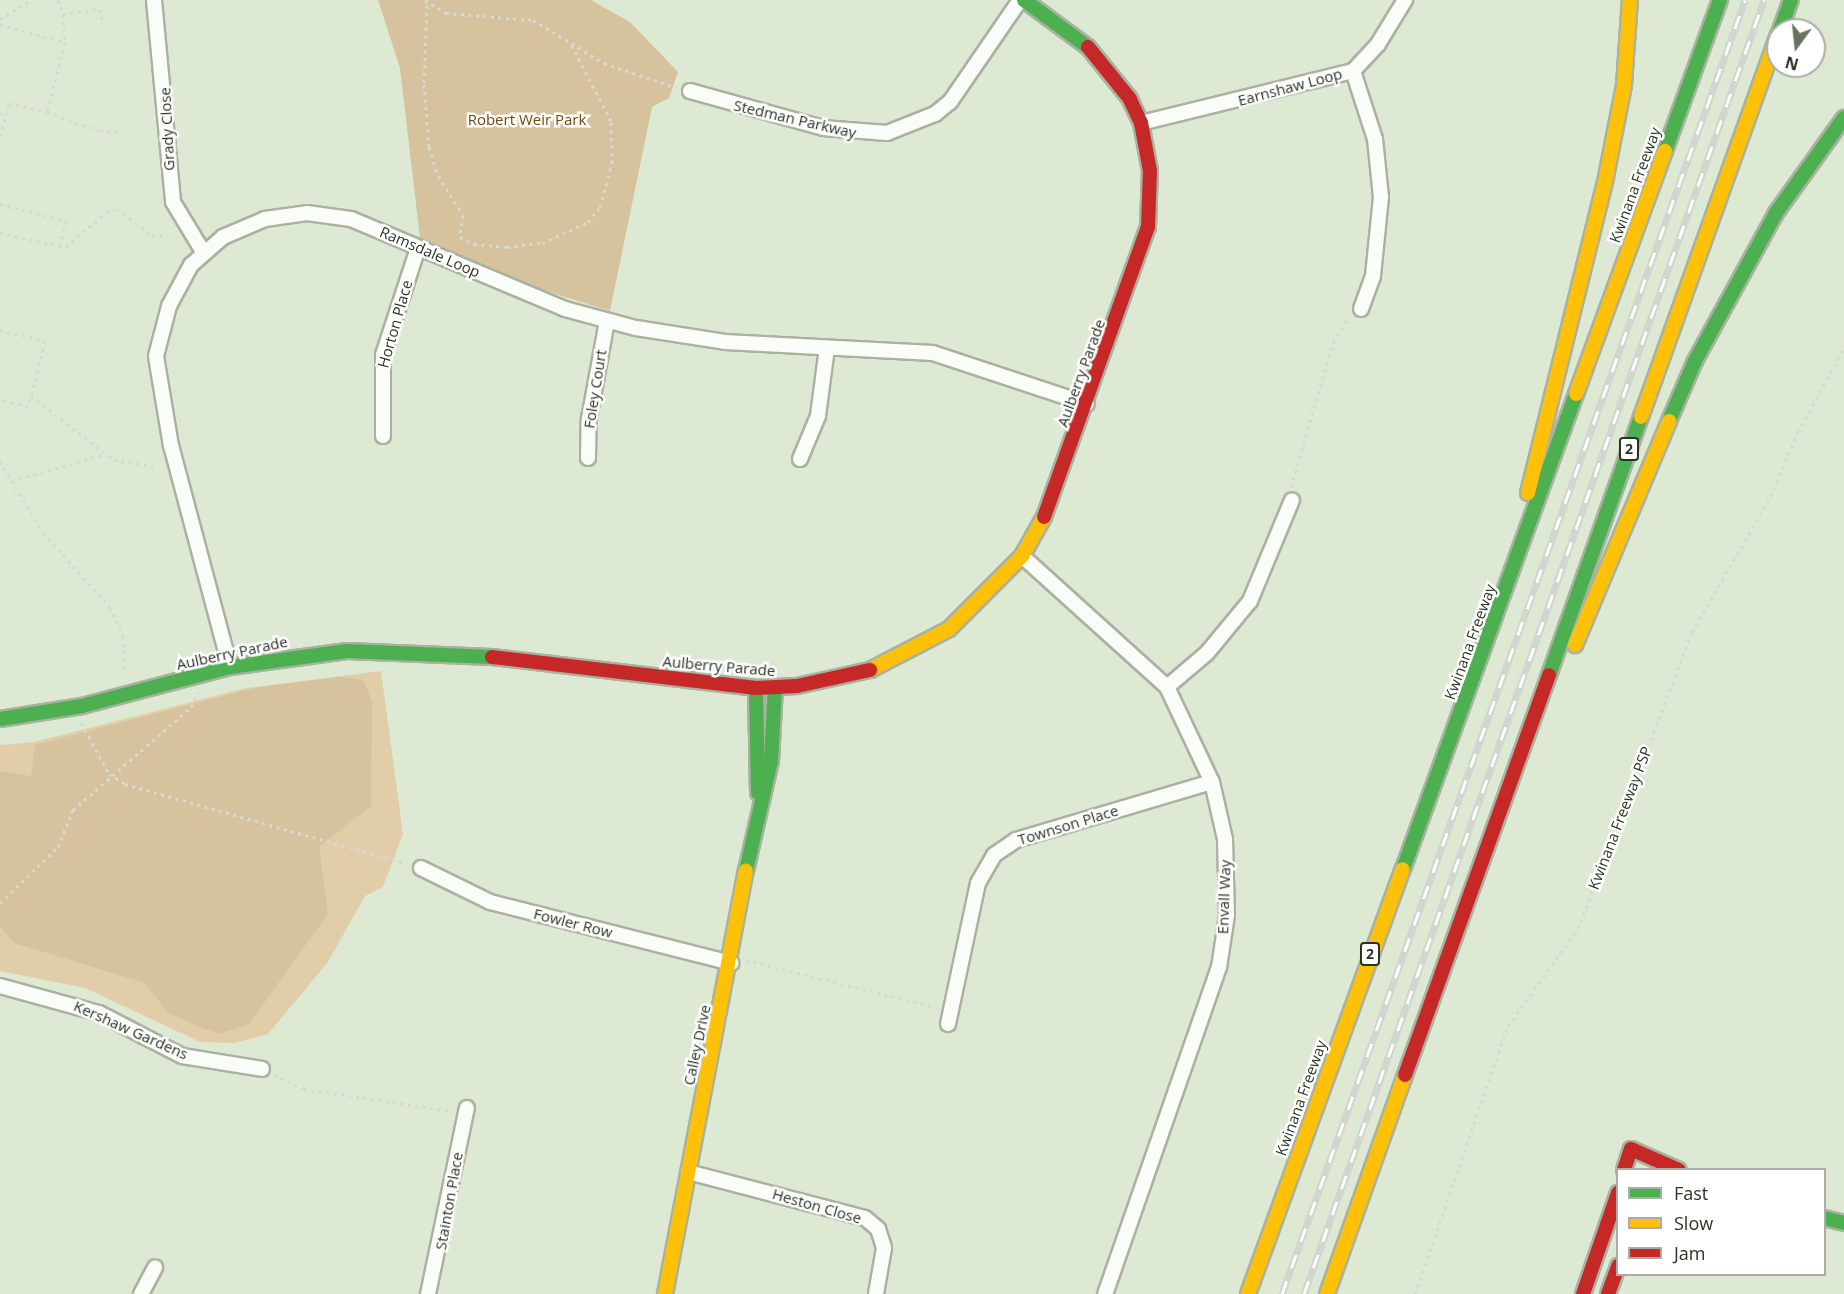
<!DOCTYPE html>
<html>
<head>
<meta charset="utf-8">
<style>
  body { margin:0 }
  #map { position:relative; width:1844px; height:1294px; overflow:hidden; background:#dee9d3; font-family:"Open Sans",sans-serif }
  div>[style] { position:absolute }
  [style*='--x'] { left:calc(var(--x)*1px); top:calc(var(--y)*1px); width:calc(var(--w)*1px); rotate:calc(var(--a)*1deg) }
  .green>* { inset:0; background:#e1cea9 }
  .forest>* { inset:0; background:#d6c39e }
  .path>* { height:3px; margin-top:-1.5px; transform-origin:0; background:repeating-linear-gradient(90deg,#d6dad2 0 3px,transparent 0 7.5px) }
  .roads { filter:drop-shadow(2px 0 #a9b2a1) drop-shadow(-2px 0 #a9b2a1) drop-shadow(0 2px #a9b2a1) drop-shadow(0 -2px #a9b2a1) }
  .street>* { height:14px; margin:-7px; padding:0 7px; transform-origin:7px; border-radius:7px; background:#fafcf8 }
  .fast>* { height:14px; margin:-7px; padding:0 7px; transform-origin:7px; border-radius:7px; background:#4caf50 }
  .slow>* { height:14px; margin:-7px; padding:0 7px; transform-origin:7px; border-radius:7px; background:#ffc107 }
  .jam>* { height:14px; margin:-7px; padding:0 7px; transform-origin:7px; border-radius:7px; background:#c62828 }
  .rail>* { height:7px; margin-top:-3.5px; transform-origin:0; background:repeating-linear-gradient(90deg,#fff 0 14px,#d1d5cf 0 28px); box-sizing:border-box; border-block:2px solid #d1d5cf }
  span { translate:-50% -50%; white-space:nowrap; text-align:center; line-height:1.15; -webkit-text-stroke:5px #fff; paint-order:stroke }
  .shield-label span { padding:2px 4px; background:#fff; border:2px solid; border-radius:4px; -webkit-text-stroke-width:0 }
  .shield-label { font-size:14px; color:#2b3323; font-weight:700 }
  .street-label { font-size:15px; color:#2b3323 }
  .park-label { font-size:15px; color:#724809 }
  .legend { position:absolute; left:1616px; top:1168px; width:210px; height:108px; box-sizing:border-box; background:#fff; border:2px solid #aaada7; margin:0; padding:8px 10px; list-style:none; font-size:18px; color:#2b3323 }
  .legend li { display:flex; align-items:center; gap:12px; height:30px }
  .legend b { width:30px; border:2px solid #aaada7 }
  .north { position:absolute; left:1766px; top:18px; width:60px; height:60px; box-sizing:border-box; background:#fff; border:2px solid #aaada7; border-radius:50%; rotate:195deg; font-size:16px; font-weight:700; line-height:24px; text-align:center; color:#2b3323 }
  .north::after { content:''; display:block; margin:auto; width:21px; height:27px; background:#6a7361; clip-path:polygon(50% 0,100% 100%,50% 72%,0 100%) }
</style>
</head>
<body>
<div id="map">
  <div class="green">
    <i style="clip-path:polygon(381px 671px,403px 834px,383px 887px,365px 896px,328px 962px,268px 1034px,234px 1043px,200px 1042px,85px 988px,0 971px,0 745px,34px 742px,246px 688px)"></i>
  </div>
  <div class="forest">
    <i style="clip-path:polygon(378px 0,591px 0,630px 22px,678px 72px,669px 98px,652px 107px,610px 311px,533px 287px,420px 238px,400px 68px)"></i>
    <i style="clip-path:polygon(340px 677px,363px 680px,372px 701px,371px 806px,319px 847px,328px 914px,249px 1024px,219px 1034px,199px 1027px,167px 1012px,145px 983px,14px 943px,0 926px,0 771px,31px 776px,35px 745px,254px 688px)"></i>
  </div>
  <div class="path">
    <i style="--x:58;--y:0;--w:15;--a:70"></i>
    <i style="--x:63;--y:14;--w:37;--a:-8"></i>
    <i style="--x:100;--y:9;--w:12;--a:81"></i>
    <i style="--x:425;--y:0;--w:25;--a:32"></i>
    <i style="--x:446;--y:13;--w:87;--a:4.6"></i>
    <i style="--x:533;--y:20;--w:83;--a:31.2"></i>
    <i style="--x:604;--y:63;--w:77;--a:18.9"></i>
    <i style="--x:427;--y:5;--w:79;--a:92.2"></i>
    <i style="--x:424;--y:84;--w:63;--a:85.5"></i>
    <i style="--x:429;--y:147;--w:30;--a:73"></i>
    <i style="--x:438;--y:176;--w:46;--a:57.3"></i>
    <i style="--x:463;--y:215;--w:22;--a:98"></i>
    <i style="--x:460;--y:237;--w:16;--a:27"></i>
    <i style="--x:474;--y:244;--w:33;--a:5"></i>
    <i style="--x:507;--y:247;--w:35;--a:-7"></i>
    <i style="--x:542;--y:243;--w:51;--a:-24.5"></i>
    <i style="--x:588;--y:222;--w:19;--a:-51"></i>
    <i style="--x:600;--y:207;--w:46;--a:-74.7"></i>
    <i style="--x:612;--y:163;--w:42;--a:-91.4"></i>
    <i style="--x:611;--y:121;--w:85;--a:-117.5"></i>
    <i style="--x:63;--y:14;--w:28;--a:86"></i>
    <i style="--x:65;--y:42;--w:72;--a:104.4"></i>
    <i style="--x:47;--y:112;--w:56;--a:19.7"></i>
    <i style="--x:100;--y:131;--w:19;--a:3"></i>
    <i style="--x:0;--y:19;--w:37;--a:-31"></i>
    <i style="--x:0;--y:25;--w:67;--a:14.7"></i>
    <i style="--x:0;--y:113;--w:6;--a:18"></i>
    <i style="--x:6;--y:115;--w:12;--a:-76"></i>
    <i style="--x:9;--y:103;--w:39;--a:13"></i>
    <i style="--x:0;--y:136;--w:22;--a:-74"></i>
    <i style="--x:0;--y:204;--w:68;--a:14.4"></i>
    <i style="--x:66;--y:221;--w:27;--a:105"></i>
    <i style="--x:0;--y:233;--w:67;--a:12"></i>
    <i style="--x:66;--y:247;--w:53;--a:-41.2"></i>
    <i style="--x:106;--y:212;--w:11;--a:-15"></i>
    <i style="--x:117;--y:209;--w:44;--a:36.6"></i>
    <i style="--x:152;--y:235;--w:16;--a:7"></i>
    <i style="--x:0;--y:330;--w:46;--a:13.7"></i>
    <i style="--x:45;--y:341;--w:68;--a:104.4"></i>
    <i style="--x:28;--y:407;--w:29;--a:-164"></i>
    <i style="--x:31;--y:396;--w:105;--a:37.6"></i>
    <i style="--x:114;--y:460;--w:45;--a:9"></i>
    <i style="--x:0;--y:461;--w:84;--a:59.2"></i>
    <i style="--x:43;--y:533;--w:100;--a:47.8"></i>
    <i style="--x:110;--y:607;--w:32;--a:66"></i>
    <i style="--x:123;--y:636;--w:39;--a:87"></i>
    <i style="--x:12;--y:481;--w:97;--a:-16.2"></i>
    <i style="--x:1291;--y:487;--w:151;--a:-73.8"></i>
    <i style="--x:1333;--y:342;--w:30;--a:-57"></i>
    <i style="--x:81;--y:723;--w:58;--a:61.2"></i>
    <i style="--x:109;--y:774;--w:19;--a:32"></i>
    <i style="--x:125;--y:784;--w:294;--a:15.8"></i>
    <i style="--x:0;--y:903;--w:81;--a:-44"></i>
    <i style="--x:58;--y:847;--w:40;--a:-68"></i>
    <i style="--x:73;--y:810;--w:157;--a:-41.1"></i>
    <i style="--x:191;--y:707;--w:17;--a:-62"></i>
    <i style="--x:746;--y:960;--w:198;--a:14"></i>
    <i style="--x:274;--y:1075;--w:33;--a:25"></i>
    <i style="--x:304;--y:1089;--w:149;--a:8.5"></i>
    <i style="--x:1415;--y:1294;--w:284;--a:-70.9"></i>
    <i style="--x:1508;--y:1026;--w:120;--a:-54.2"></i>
    <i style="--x:1578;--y:929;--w:318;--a:-69"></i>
    <i style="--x:1692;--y:632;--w:157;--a:-59.8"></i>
    <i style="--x:1771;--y:496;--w:69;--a:-67.1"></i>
    <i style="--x:1798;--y:432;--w:96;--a:-61.3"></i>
  </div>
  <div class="roads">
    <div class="street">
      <i style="--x:154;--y:0;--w:203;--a:84.6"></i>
      <i style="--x:173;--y:202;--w:56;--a:58.9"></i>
      <i style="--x:1353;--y:71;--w:71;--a:72.1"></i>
      <i style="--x:1375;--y:139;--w:58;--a:84.1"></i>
      <i style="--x:1381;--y:197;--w:79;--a:95.8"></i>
      <i style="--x:1373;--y:276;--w:35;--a:110"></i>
      <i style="--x:690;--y:91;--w:138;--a:15.5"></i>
      <i style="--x:823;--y:128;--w:64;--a:4.5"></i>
      <i style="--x:887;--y:133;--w:52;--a:-21.6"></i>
      <i style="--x:935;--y:114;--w:19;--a:-39"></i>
      <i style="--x:950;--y:102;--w:124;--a:-55.5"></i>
      <i style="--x:1141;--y:123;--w:218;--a:-13.8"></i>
      <i style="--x:1353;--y:71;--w:37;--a:-47"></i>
      <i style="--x:1378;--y:44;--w:52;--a:-58.5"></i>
      <i style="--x:383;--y:436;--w:81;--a:-90"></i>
      <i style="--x:383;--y:355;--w:113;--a:-71.9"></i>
      <i style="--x:588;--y:458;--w:39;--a:-89"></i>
      <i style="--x:589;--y:419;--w:100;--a:-79.6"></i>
      <i style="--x:800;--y:459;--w:47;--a:-67.3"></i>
      <i style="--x:818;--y:416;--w:69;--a:-82.5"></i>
      <i style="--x:1022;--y:556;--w:195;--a:42.1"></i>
      <i style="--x:1167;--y:687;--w:105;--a:64.7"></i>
      <i style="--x:1212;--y:782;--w:58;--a:77.2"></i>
      <i style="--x:1225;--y:839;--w:76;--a:88.5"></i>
      <i style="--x:1227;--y:915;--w:53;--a:98.7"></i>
      <i style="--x:1219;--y:967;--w:346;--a:109.2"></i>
      <i style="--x:230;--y:667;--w:229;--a:-104.9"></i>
      <i style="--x:171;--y:446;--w:91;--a:-99.5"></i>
      <i style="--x:156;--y:356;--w:52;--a:-75.4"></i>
      <i style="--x:169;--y:306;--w:47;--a:-61.8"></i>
      <i style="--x:191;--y:265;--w:43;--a:-41.2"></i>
      <i style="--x:223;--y:237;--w:46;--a:-23.2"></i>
      <i style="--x:265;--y:219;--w:42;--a:-8.1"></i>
      <i style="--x:307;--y:213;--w:44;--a:7.8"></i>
      <i style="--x:351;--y:219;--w:232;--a:22.8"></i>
      <i style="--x:565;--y:309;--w:73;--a:15"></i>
      <i style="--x:636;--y:328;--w:90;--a:8.9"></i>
      <i style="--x:725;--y:342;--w:208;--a:3"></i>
      <i style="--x:933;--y:353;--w:162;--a:18.3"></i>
      <i style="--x:1167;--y:687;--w:52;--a:-40.4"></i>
      <i style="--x:1207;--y:653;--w:67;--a:-50.4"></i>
      <i style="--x:1250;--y:601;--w:109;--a:-67.4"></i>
      <i style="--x:421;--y:868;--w:77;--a:26.2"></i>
      <i style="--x:490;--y:902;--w:249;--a:14.2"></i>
      <i style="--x:0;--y:986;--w:103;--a:15.3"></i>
      <i style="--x:99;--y:1013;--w:93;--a:27.4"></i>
      <i style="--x:182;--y:1056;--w:81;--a:9.2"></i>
      <i style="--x:948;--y:1024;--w:144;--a:-78"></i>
      <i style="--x:978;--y:883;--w:32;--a:-60"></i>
      <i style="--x:994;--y:855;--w:27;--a:-34"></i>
      <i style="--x:1016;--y:840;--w:204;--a:-16.5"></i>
      <i style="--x:688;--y:1172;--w:183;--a:14.6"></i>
      <i style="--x:865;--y:1218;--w:17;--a:40"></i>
      <i style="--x:878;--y:1229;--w:20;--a:72"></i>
      <i style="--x:884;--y:1248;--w:47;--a:99.9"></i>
      <i style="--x:141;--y:1294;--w:30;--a:-62"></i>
      <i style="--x:428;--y:1294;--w:190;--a:-78.2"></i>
    </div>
    <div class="fast">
      <i style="--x:1024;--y:0;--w:79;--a:36.3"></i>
      <i style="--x:1780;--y:30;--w:32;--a:-70"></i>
      <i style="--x:1665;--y:151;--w:161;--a:-70"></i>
      <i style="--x:1669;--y:421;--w:65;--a:-66.6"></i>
      <i style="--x:1695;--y:361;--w:169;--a:-61.3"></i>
      <i style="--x:1776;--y:213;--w:117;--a:-54.4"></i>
      <i style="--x:1549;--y:675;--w:274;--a:-70.4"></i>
      <i style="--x:756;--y:688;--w:105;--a:88.9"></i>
      <i style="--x:0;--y:719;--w:83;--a:-9"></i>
      <i style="--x:82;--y:706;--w:153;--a:-14.8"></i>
      <i style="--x:230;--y:667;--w:118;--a:-7.8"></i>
      <i style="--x:347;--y:651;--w:145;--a:2.4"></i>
      <i style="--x:1403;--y:869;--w:506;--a:-69.99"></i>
      <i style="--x:746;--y:871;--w:113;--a:-77.2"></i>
      <i style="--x:771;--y:761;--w:73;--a:-86.9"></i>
      <i style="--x:1824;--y:1218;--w:21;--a:14"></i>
    </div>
    <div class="slow">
      <i style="--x:1576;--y:394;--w:259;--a:-69.9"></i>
      <i style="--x:1641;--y:417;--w:406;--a:-70.3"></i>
      <i style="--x:1528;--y:493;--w:325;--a:-76.1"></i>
      <i style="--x:1606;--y:177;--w:94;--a:-78.9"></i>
      <i style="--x:1624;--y:85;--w:85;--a:-86"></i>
      <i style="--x:1575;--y:645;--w:243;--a:-67.2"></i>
      <i style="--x:870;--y:670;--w:89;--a:-27.4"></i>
      <i style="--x:949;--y:629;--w:103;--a:-45"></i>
      <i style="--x:1022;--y:556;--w:45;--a:-60.6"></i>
      <i style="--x:665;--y:1294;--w:431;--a:-79.2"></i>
      <i style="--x:1248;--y:1294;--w:452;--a:-70"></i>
      <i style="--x:1327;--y:1294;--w:232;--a:-70.4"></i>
    </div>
    <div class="jam">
      <i style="--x:1044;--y:517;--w:308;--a:-70.3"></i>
      <i style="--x:1148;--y:227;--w:56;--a:-88"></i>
      <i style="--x:1150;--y:171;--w:49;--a:-100.6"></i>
      <i style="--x:1141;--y:123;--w:26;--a:-115"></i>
      <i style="--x:1130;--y:99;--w:67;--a:-128.9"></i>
      <i style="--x:492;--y:657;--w:266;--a:6.7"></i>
      <i style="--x:756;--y:688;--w:41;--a:-2.8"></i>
      <i style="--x:797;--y:686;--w:75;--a:-12.4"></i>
      <i style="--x:1405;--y:1075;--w:425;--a:-70.2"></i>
      <i style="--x:1624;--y:1170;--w:22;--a:-72"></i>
      <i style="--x:1631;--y:1149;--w:52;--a:23.6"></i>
      <i style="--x:1583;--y:1294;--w:107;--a:-70.9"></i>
      <i style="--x:1608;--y:1294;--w:30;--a:-70"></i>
    </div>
  </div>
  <div class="rail">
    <i style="--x:1282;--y:1294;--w:1374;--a:-70.31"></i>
    <i style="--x:1304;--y:1294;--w:1373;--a:-70.43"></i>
  </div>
  <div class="shield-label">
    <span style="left:1629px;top:449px">2</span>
    <span style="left:1370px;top:954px">2</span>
  </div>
  <div class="street-label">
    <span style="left:1290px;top:87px;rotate:-15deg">Earnshaw Loop</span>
    <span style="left:795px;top:119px;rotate:13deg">Stedman Parkway</span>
    <span style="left:167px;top:129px;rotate:-93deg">Grady Close</span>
    <span style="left:1635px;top:185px;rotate:-70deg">Kwinana Freeway</span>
    <span style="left:430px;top:252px;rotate:23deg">Ramsdale Loop</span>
    <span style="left:395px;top:324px;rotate:-74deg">Horton Place</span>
    <span style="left:1081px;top:373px;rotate:-70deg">Aulberry Parade</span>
    <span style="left:595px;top:389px;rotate:-81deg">Foley Court</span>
    <span style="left:1470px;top:642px;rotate:-70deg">Kwinana Freeway</span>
    <span style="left:232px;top:653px;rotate:-12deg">Aulberry Parade</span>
    <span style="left:719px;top:666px;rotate:5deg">Aulberry Parade</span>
    <span style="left:1620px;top:818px;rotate:-69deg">Kwinana Freeway PSP</span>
    <span style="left:1068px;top:825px;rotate:-17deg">Townson Place</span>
    <span style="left:1224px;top:897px;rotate:-88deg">Envall Way</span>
    <span style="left:573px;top:923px;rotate:14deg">Fowler Row</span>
    <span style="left:131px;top:1030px;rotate:24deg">Kershaw Gardens</span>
    <span style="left:697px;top:1045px;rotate:-78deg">Calley Drive</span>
    <span style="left:1301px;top:1098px;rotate:-70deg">Kwinana Freeway</span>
    <span style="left:449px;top:1201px;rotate:-80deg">Stainton Place</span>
    <span style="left:817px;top:1206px;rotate:16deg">Heston Close</span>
  </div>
  <div class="park-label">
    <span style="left:527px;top:120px">Robert Weir Park</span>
  </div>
  <ul class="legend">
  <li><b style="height:8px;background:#4caf50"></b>Fast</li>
  <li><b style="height:8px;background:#ffc107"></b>Slow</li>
  <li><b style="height:8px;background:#c62828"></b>Jam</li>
  </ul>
  <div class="north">N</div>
</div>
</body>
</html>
